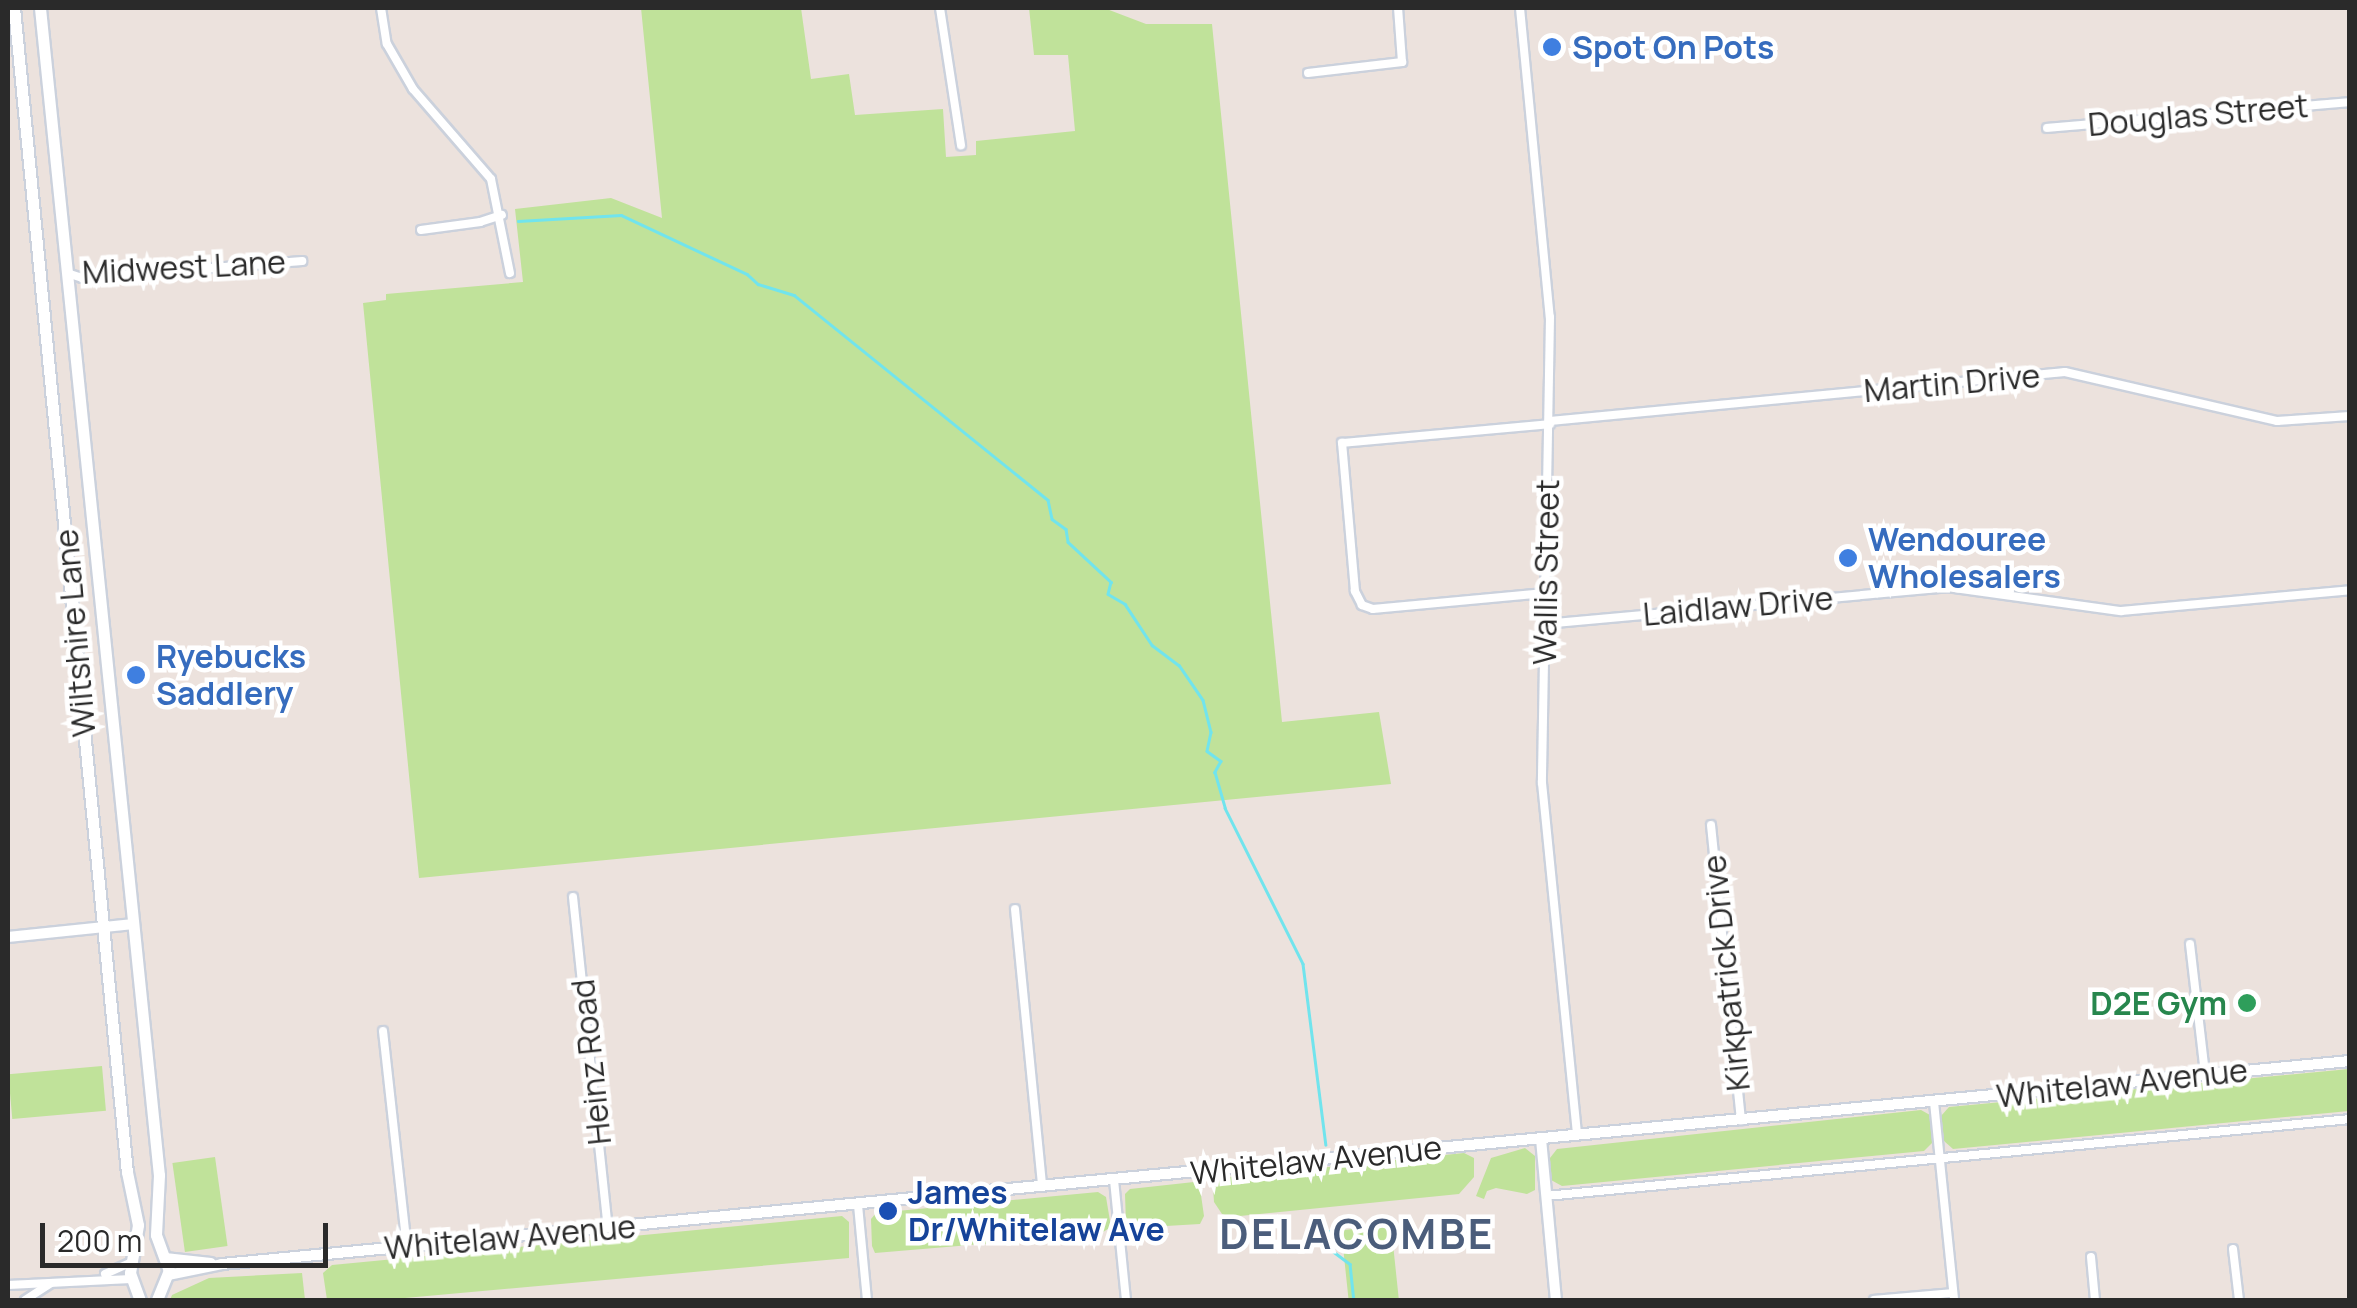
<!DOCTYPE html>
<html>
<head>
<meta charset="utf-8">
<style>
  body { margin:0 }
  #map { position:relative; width:2357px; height:1308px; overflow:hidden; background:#ece2dd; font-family:Manrope,sans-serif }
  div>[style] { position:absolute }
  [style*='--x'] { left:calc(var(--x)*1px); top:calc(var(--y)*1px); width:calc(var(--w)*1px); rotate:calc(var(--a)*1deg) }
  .green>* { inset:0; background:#c0e29a; transform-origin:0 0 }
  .stream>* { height:2.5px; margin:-1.25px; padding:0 1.25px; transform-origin:1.25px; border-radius:1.25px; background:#71e4ed }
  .roads { filter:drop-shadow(2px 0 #cbd1dc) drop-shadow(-2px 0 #cbd1dc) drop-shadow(0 2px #cbd1dc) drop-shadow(0 -2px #cbd1dc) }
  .minor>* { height:8px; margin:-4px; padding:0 4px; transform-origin:4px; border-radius:4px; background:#fff }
  .tertiary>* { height:10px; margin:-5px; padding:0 5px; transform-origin:5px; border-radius:5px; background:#fff }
  .secondary>* { height:11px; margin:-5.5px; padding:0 5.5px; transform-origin:5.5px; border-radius:5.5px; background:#fff }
  .dots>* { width:28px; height:28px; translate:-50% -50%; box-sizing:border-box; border:5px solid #fff; border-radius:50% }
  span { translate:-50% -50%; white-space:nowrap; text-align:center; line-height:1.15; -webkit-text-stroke:9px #fff; paint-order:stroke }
  .shop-label { font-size:32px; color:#366cbe; font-weight:700 }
  .left { translate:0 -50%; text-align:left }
  .street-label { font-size:32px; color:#2a2a2a }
  .leisure-label { font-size:32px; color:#27864d; font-weight:700 }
  .right { translate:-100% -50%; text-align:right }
  .transit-label { font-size:32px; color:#164399; font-weight:700 }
  .district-label { font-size:42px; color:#4b5d7b; font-weight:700; letter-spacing:2.5px }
  .frame { position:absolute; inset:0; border:10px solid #2a2a2a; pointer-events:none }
  .scale { position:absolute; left:40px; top:1223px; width:288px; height:45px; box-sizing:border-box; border:5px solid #2a2a2a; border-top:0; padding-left:12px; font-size:30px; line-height:35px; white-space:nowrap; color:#2a2a2a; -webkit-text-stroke:8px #fff; paint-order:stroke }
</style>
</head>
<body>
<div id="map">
  <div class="green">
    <i style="clip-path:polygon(641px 8px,801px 8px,811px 79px,849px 74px,855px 115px,943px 109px,946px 157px,976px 155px,976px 141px,1075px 131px,1068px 55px,1034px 55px,1029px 8px,1104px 8px,1146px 24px,1212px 24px,1282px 722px,1379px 712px,1391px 784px,419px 878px,363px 303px,386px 300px,386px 294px,523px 282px,515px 209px,611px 198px,662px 218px)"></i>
    <i style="left:102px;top:1066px;width:45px;height:94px;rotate:85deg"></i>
    <i style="clip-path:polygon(2349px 1069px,2349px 1111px,1953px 1149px,1944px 1141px,1941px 1116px,1949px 1107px)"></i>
    <i style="clip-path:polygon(1921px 1110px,1930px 1115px,1933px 1142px,1924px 1151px,1562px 1186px,1551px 1180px,1550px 1158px,1557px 1149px)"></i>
    <i style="clip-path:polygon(1525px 1148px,1535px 1156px,1535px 1190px,1527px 1194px,1496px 1188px,1487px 1191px,1484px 1199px,1476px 1196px,1491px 1158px)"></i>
    <i style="clip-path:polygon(1464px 1153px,1474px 1158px,1474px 1177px,1459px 1194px,1230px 1217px,1222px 1214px,1214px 1202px,1213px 1186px,1220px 1178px)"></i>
    <i style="left:215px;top:1157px;width:90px;height:43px;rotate:82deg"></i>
    <i style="clip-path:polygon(1194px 1182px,1200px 1188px,1204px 1216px,1200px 1224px,1132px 1228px,1126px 1223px,1125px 1194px,1130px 1189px)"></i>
    <i style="clip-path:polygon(1098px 1192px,1106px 1197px,1111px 1227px,1100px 1234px,875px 1253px,872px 1246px,871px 1219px,876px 1213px)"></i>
    <i style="clip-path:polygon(842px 1216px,849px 1222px,849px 1258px,383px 1300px,327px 1300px,323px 1273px,332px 1265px)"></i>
    <i style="left:1391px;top:1225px;width:75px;height:50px;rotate:84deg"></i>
    <i style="clip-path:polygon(302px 1273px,305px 1300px,170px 1300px,172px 1295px,209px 1278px)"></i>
  </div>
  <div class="stream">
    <i style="--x:518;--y:221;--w:103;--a:-3.3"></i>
    <i style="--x:621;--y:215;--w:139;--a:25.1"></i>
    <i style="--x:747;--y:274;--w:15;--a:42"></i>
    <i style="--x:758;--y:284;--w:38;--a:17"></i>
    <i style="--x:794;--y:295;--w:326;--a:38.9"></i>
    <i style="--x:1048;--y:500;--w:19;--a:78"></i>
    <i style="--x:1052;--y:519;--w:17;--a:36"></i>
    <i style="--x:1066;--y:529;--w:13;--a:81"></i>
    <i style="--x:1068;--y:542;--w:59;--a:42.9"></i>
    <i style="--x:1111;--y:582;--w:12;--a:104"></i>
    <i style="--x:1108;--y:594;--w:20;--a:30"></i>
    <i style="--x:1125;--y:604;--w:49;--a:56.6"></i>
    <i style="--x:1152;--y:645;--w:34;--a:37"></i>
    <i style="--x:1179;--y:665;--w:42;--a:55.6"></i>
    <i style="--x:1203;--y:700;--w:33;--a:76"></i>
    <i style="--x:1211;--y:732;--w:19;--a:102"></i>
    <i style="--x:1207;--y:751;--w:17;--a:36"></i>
    <i style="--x:1221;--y:761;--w:13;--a:119"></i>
    <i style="--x:1215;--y:772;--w:37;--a:74"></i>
    <i style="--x:1225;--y:808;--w:174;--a:63.4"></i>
    <i style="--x:1303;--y:964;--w:182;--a:82.8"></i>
    <i style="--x:1329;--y:1231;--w:18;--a:87"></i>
    <i style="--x:1330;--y:1249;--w:25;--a:37"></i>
    <i style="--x:1350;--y:1264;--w:36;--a:84"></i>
  </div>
  <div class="roads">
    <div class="minor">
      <i style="--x:381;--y:8;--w:36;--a:81"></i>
      <i style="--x:387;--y:44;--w:52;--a:60"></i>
      <i style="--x:413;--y:89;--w:119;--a:49.1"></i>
      <i style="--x:491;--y:179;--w:96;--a:78.6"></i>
      <i style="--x:940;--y:8;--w:139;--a:81.3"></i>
      <i style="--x:1520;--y:8;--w:310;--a:84.5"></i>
      <i style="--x:1550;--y:317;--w:466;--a:91"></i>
      <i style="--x:1542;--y:783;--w:354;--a:84.3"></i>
      <i style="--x:1308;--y:73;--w:95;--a:-6.7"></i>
      <i style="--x:1402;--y:62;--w:54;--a:-94.2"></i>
      <i style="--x:2047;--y:128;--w:304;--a:-4.9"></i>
      <i style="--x:421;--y:230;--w:60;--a:-7.7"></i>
      <i style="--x:480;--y:222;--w:23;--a:-18"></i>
      <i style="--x:67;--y:273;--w:16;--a:18"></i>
      <i style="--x:82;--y:278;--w:221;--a:-4.4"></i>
      <i style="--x:1550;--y:421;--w:517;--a:-5.44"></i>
      <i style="--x:2065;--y:372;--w:218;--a:13"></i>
      <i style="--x:2277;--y:421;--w:73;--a:-3.9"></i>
      <i style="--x:1545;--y:593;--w:173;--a:174.7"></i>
      <i style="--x:1373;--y:609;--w:12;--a:-160"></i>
      <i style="--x:1362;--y:605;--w:16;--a:-117"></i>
      <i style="--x:1355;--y:591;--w:149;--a:-95"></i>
      <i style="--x:1342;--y:443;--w:209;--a:-5.2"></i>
      <i style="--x:1544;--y:624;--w:405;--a:-5.2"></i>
      <i style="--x:1947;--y:587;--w:176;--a:7.9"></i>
      <i style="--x:2121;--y:611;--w:230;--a:-5.2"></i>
      <i style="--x:1711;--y:825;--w:297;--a:84.2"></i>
      <i style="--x:573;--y:897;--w:333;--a:84"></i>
      <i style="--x:1015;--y:909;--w:278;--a:84.4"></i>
      <i style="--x:2190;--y:944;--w:131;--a:83.4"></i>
      <i style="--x:383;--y:1031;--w:217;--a:83.7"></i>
      <i style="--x:1934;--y:1102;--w:199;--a:84.2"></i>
      <i style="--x:1114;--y:1180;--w:121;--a:84.3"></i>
      <i style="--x:1546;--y:1196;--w:808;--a:-5.47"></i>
      <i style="--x:858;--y:1205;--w:95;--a:84.6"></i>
      <i style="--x:2233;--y:1249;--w:51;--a:83.3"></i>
      <i style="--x:2091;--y:1257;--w:43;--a:84.7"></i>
      <i style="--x:105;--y:1274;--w:30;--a:-24"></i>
      <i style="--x:8;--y:1285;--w:123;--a:-2.8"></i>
      <i style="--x:25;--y:1300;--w:31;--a:-33"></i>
      <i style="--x:1874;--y:1300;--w:79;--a:-5.1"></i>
    </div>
    <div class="tertiary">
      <i style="--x:8;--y:937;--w:126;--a:-5.9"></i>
      <i style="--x:1541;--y:1139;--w:162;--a:84.7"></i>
      <i style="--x:165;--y:1258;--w:46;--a:6.2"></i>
      <i style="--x:168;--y:1275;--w:55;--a:-11.5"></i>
      <i style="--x:222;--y:1264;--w:2138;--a:-5.45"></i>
    </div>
    <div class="secondary">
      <i style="--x:14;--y:8;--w:1169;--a:84.46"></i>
      <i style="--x:127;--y:1172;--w:54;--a:78.3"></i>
      <i style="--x:138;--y:1225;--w:49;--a:99.5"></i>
      <i style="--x:130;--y:1273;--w:29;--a:70"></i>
      <i style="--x:40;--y:8;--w:1173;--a:84.18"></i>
      <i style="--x:159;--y:1175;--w:60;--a:92.9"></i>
      <i style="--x:156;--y:1235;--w:37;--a:70"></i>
      <i style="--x:169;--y:1270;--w:32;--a:112"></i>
    </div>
  </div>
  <div class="dots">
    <i style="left:1552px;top:47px;background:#3f7fe0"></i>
    <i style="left:1848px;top:558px;background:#3f7fe0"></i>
    <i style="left:136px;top:675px;background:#3f7fe0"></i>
    <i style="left:2247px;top:1003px;background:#2e9e5b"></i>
    <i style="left:888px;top:1211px;background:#1a4fb4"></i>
  </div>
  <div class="shop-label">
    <span class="left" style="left:1572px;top:47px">Spot On Pots</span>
    <span class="left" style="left:1868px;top:558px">Wendouree<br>Wholesalers</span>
    <span class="left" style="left:156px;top:675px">Ryebucks<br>Saddlery</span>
  </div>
  <div class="street-label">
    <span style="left:2198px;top:115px;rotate:-5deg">Douglas Street</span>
    <span style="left:184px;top:267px;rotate:-3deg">Midwest Lane</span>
    <span style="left:1952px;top:383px;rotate:-5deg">Martin Drive</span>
    <span style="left:1546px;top:572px;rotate:-89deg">Wallis Street</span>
    <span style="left:1738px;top:606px;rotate:-5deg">Laidlaw Drive</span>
    <span style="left:75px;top:633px;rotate:-95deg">Wiltshire Lane</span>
    <span style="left:1726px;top:973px;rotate:-96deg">Kirkpatrick Drive</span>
    <span style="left:591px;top:1062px;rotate:-96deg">Heinz Road</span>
    <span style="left:2122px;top:1083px;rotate:-6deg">Whitelaw Avenue</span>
    <span style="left:1316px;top:1160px;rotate:-6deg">Whitelaw Avenue</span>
    <span style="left:510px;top:1237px;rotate:-5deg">Whitelaw Avenue</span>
  </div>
  <div class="leisure-label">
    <span class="right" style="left:2227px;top:1003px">D2E Gym</span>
  </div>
  <div class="transit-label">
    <span class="left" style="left:908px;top:1211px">James<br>Dr/Whitelaw Ave</span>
  </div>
  <div class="district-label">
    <span style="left:1357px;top:1233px">DELACOMBE</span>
  </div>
  <div class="frame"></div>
  <div class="scale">200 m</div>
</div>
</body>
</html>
